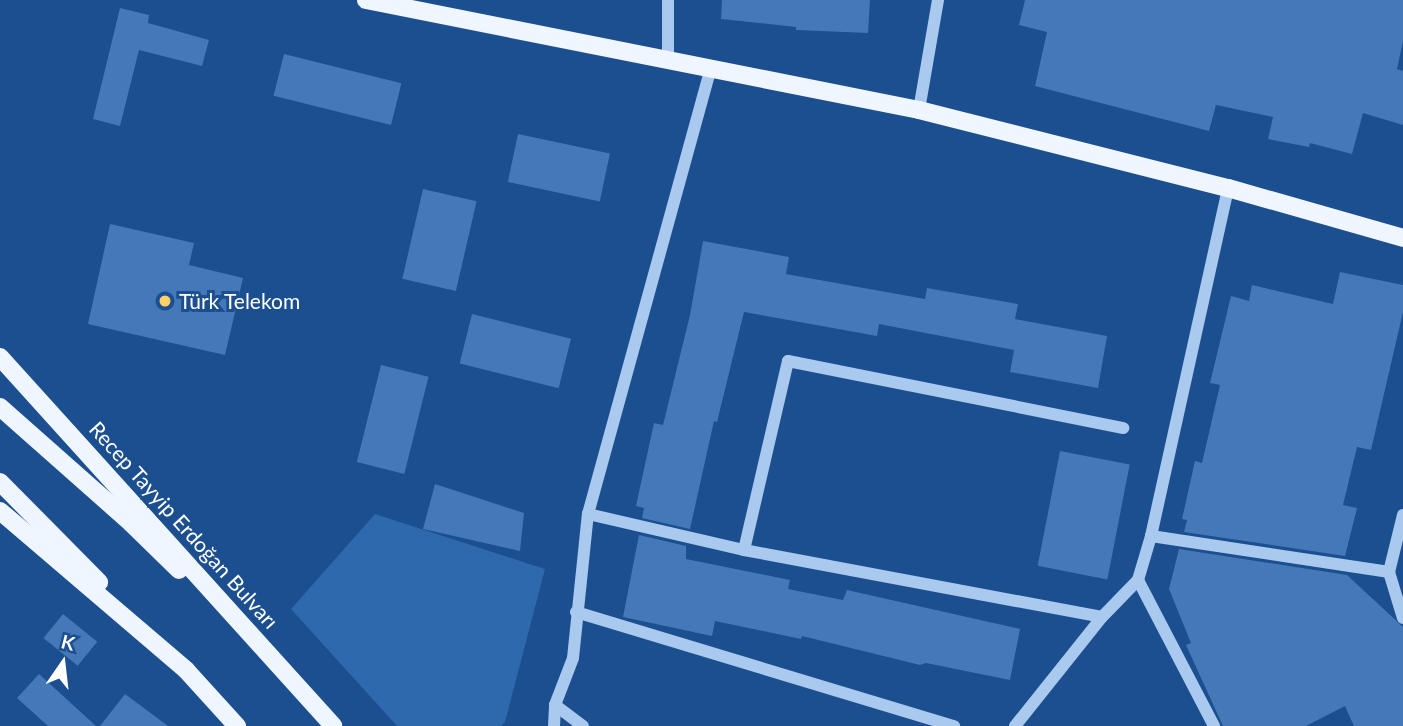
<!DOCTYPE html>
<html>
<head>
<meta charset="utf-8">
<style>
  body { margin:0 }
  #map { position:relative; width:1403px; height:726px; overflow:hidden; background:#1b4f8f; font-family:Lato,sans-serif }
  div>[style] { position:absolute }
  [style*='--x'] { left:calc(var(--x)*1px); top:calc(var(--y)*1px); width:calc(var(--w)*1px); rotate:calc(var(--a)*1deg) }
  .green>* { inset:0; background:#2e69ad }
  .building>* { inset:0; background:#4478b7; transform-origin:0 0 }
  .minor>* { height:12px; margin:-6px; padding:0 6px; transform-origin:6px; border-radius:6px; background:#a9c9ee }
  .major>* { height:18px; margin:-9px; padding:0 9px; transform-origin:9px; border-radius:9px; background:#f0f6ff }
  .dots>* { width:19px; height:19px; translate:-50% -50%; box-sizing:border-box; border:4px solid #1b4f8f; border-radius:50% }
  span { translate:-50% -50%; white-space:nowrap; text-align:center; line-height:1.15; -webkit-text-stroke:6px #1b4f8f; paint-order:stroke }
  .poi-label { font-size:21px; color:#fff }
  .left { translate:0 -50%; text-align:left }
  .street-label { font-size:21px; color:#fff }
  .north { position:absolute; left:28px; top:628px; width:70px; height:70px; -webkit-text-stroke:5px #1b4f8f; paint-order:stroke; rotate:14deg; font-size:19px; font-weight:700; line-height:28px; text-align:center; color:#fff }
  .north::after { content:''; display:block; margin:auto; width:24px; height:32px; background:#fff; clip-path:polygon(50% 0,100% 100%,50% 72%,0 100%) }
</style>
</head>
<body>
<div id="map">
  <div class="green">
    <i style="clip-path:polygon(375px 514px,545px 569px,505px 722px,501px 726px,397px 726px,291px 609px)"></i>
  </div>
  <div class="building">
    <i style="clip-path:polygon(722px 0,870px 0,868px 33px,796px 30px,796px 27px,721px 19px)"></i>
    <i style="clip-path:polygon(1025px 0,1403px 0,1403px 41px,1397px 69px,1403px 71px,1403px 125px,1363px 113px,1352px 154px,1310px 143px,1309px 147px,1268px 139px,1273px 117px,1216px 105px,1209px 131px,1035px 86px,1047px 32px,1019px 25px)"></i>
    <i style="clip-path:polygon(120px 8px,149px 15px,148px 23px,209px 40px,202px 66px,139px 50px,120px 126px,93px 119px)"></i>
    <i style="left:284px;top:54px;width:121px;height:43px;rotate:14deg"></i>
    <i style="left:518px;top:134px;width:94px;height:49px;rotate:12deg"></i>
    <i style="left:423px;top:189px;width:55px;height:92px;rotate:13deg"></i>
    <i style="clip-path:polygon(110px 224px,194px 243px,189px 265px,243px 278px,225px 355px,88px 324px)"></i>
    <i style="clip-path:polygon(703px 241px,789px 257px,786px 274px,925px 299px,927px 288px,1018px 304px,1015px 319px,1107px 336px,1098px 388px,1010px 372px,1014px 350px,879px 324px,877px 336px,744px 312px,717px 422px,714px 421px,690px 529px,642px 518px,644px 508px,636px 506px,654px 423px,663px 425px,690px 315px)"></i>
    <i style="clip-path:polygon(1340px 272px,1403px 285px,1403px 312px,1371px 450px,1357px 447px,1343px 505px,1357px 508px,1345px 556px,1184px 532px,1187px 520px,1182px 519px,1195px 461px,1202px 463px,1220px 385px,1210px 383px,1231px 296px,1249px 301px,1252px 285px,1333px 304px)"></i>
    <i style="left:472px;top:314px;width:102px;height:51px;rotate:14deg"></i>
    <i style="left:381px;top:365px;width:49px;height:100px;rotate:14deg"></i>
    <i style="left:1060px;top:451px;width:71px;height:117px;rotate:11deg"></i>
    <i style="clip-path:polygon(435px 484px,524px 513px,520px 551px,423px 529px)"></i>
    <i style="clip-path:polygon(639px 535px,686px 546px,686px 559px,790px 580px,788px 589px,843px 600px,847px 590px,1020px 629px,1010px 680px,926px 663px,920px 665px,802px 636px,801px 639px,715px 621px,712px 636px,623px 617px)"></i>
    <i style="clip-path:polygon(1179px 549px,1347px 575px,1403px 627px,1403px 726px,1354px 726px,1345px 706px,1306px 726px,1223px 726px,1186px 645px,1191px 643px,1169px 589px)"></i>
    <i style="left:63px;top:614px;width:44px;height:31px;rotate:39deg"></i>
    <i style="clip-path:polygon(39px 674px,96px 726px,48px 726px,17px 698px)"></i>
    <i style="clip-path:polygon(125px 694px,168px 726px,100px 726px)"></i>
  </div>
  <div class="minor">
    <i style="--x:668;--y:58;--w:58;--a:-90"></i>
    <i style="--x:919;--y:110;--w:112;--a:-80.2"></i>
    <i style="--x:588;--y:514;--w:160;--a:13"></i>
    <i style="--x:744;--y:550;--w:364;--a:10.6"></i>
    <i style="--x:1403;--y:515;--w:59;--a:103.8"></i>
    <i style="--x:1389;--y:572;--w:48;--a:73.1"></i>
    <i style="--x:1151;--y:536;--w:241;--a:8.6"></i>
    <i style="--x:744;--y:550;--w:194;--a:-76.9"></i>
    <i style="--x:788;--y:361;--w:342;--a:11.3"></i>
    <i style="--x:1138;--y:580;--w:165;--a:62.5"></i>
    <i style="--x:576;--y:612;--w:395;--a:16.8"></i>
    <i style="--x:555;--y:705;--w:35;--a:37"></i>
    <i style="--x:554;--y:726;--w:21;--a:-87"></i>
    <i style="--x:555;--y:705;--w:50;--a:-69"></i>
    <i style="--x:573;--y:658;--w:145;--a:-84.1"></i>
    <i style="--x:588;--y:514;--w:463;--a:-74.6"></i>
    <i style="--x:1015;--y:726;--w:139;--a:-51.4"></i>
    <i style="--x:1102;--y:617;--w:52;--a:-45.8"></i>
    <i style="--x:1138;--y:580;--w:46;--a:-73.5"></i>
    <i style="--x:1151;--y:536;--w:356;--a:-77.5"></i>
  </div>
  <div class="major">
    <i style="--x:366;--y:0;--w:564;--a:11.25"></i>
    <i style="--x:919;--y:110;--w:319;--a:14.2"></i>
    <i style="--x:1228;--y:188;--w:182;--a:15.9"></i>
    <i style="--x:0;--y:357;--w:497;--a:47.9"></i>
    <i style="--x:0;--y:407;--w:175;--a:41.5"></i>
    <i style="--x:131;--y:523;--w:67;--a:44.4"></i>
    <i style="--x:0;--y:482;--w:141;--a:45.3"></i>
    <i style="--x:0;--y:511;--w:245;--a:40.5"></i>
    <i style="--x:186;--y:670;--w:76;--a:47.7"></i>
  </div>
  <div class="dots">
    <i style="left:165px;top:301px;background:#ffd166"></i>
  </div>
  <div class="poi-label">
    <span class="left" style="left:179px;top:301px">Türk Telekom</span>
  </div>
  <div class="street-label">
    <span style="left:184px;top:525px;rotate:48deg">Recep Tayyip Erdoğan Bulvarı</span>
  </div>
  <div class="north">K</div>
</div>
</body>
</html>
